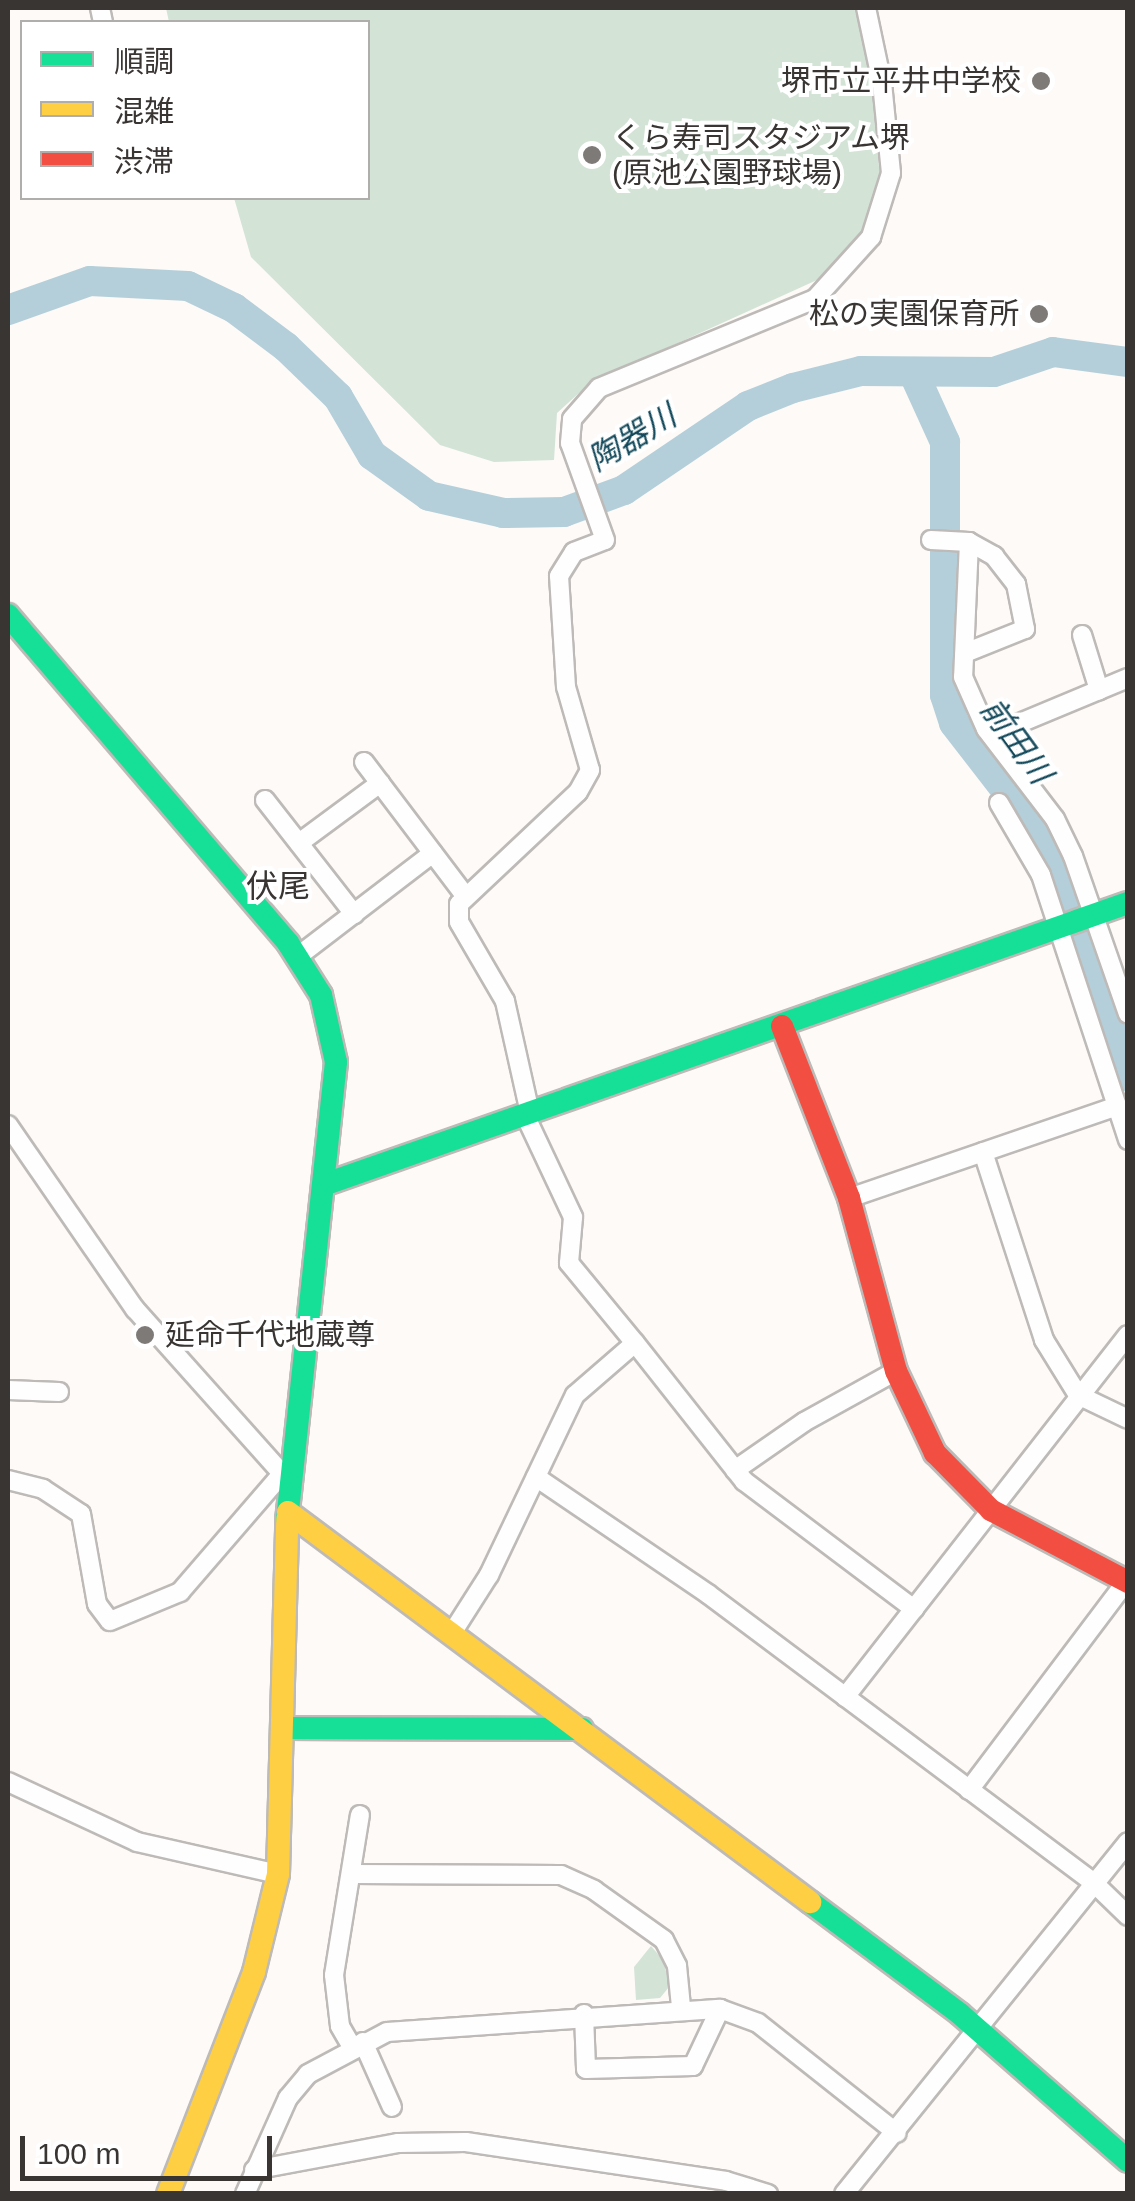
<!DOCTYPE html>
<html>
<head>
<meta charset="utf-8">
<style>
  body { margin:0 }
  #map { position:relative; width:1135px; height:2201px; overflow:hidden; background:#fdfaf8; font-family:Helvetica,"Noto Sans JP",sans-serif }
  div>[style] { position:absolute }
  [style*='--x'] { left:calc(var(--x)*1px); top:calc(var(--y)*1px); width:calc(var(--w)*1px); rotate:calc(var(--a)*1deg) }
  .green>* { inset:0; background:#d3e3d6 }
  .river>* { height:30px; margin:-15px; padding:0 15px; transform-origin:15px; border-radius:15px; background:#b4cfd9 }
  .roads { filter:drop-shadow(2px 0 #bdbab8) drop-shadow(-2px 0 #bdbab8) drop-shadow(0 2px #bdbab8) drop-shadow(0 -2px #bdbab8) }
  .street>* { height:18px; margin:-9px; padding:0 9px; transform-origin:9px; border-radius:9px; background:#fffefe }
  .fast>* { height:22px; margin:-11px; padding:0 11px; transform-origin:11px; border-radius:11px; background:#16e098 }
  .slow>* { height:22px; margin:-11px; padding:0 11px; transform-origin:11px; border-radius:11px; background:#ffcf43 }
  .jam>* { height:22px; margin:-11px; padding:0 11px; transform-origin:11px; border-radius:11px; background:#f24e42 }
  .dots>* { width:28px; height:28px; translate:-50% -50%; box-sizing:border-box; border:5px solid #fff; border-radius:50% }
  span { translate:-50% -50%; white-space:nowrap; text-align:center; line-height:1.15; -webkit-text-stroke:8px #fff; paint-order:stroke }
  .poi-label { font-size:30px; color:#383533 }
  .right { translate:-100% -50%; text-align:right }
  .left { translate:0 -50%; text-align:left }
  .water-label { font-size:32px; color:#12485a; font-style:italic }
  .neighbourhood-label { font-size:32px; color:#383533 }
  .frame { position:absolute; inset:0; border:10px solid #383533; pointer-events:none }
  .legend { position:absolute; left:20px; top:20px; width:350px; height:180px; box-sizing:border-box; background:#fff; border:2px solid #afaead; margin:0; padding:12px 18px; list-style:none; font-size:30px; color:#383533 }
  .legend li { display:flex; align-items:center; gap:20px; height:50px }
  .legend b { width:50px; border:2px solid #afaead }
  .scale { position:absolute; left:20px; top:2136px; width:252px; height:45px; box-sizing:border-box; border:5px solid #383533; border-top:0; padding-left:12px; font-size:30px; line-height:35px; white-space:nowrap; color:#383533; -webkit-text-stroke:8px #fff; paint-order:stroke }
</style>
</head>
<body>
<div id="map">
  <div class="green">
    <i style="clip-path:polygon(166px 8px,854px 8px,869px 53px,881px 189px,860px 235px,828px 275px,590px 383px,557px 413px,554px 460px,494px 462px,440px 445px,251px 257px,234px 198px,368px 198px,368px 22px,169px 22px)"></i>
    <i style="clip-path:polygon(651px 1946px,664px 1961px,669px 1987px,660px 1998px,636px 2000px,634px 1967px)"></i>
  </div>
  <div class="river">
    <i style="--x:8;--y:310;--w:87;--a:-19.5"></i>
    <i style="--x:90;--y:281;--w:98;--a:2.9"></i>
    <i style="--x:188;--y:286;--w:51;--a:25.6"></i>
    <i style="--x:234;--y:308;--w:65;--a:36.9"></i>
    <i style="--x:286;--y:347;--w:72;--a:43.9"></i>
    <i style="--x:338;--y:397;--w:67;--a:59.6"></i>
    <i style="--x:372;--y:455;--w:70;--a:35.7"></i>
    <i style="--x:429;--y:496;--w:76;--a:12.9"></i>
    <i style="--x:503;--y:513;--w:61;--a:-0.9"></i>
    <i style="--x:564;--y:512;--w:64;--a:-20.1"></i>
    <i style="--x:624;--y:490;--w:150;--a:-34.1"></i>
    <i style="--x:748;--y:406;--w:48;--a:-21.8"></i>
    <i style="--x:793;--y:388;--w:70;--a:-14"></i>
    <i style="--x:861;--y:371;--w:133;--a:0.4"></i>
    <i style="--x:994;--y:372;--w:62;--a:-18.7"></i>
    <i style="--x:1053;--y:352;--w:76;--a:7.6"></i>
    <i style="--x:914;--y:374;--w:75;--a:65.5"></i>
    <i style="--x:945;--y:442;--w:253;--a:90"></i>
    <i style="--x:945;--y:695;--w:29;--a:72"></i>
    <i style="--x:954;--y:723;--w:134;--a:52.3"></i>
    <i style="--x:1036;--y:829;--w:264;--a:69.6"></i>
  </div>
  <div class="roads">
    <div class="street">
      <i style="--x:100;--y:8;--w:14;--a:78"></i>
      <i style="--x:931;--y:540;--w:38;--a:3"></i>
      <i style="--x:969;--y:542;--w:29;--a:29"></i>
      <i style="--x:994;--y:556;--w:36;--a:52"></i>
      <i style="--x:1016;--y:584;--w:46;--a:78.7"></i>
      <i style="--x:1025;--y:629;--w:65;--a:158.2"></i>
      <i style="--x:969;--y:542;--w:135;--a:92.5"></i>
      <i style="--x:963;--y:677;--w:57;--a:66.1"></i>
      <i style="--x:986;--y:729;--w:113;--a:52.5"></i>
      <i style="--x:1055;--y:819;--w:41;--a:64.1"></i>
      <i style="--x:1073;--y:856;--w:167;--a:70.8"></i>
      <i style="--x:1082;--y:635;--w:58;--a:72.8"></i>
      <i style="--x:991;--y:735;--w:148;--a:-22.6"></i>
      <i style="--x:364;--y:762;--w:169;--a:52.9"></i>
      <i style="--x:265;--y:800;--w:145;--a:52"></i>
      <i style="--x:999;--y:803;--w:83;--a:59.7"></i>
      <i style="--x:1041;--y:875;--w:279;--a:71.8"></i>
      <i style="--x:299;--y:843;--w:101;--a:-36.5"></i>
      <i style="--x:297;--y:957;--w:171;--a:-37.4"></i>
      <i style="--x:530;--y:1113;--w:115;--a:-102.6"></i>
      <i style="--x:505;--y:1001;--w:91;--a:-120.2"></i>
      <i style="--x:459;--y:922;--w:18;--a:-90"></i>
      <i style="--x:459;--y:904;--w:163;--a:-43.3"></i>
      <i style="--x:578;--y:792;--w:25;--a:-61"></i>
      <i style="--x:590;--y:770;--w:86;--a:-106.1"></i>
      <i style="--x:566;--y:687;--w:111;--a:-93.6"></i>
      <i style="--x:559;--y:576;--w:28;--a:-58"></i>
      <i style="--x:574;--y:552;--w:33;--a:-21"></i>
      <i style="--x:605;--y:540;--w:103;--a:-109.8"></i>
      <i style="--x:570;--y:443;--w:24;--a:-85"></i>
      <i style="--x:572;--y:419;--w:41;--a:-48.9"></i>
      <i style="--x:599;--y:388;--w:234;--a:-22.4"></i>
      <i style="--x:815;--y:299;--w:84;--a:-47.9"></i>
      <i style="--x:871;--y:237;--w:67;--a:-72.6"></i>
      <i style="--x:891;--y:173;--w:90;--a:-95.7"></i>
      <i style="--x:882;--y:83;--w:77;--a:-102"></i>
      <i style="--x:8;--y:1125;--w:224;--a:55.4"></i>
      <i style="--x:135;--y:1309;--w:229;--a:48.2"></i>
      <i style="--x:983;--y:1152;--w:198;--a:72"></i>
      <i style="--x:1044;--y:1340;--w:65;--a:58.3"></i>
      <i style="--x:1078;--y:1395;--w:55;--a:25.6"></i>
      <i style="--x:849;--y:1198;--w:284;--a:-18.9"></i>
      <i style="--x:635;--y:1343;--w:176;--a:51.7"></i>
      <i style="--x:744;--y:1481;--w:213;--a:37"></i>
      <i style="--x:8;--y:1390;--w:51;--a:2.2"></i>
      <i style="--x:735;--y:1470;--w:84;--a:-34.8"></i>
      <i style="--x:804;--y:1422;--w:105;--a:-29"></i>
      <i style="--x:536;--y:1477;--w:208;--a:34.2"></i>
      <i style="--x:708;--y:1594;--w:484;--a:36.8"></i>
      <i style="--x:1095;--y:1884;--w:46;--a:44.1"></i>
      <i style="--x:8;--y:1480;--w:36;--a:14"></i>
      <i style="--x:43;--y:1489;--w:45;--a:33.3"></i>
      <i style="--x:81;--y:1514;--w:91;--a:79.9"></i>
      <i style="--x:97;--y:1604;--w:21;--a:53"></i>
      <i style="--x:110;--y:1621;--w:76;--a:-22.5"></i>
      <i style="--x:180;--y:1592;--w:156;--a:-49.2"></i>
      <i style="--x:452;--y:1633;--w:69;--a:-57.5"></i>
      <i style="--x:489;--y:1575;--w:199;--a:-64.5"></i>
      <i style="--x:575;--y:1395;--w:79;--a:-40.9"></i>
      <i style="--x:635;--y:1343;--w:104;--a:-129.5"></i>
      <i style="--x:569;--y:1263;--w:46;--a:-85"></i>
      <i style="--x:573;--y:1217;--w:113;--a:-115.2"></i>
      <i style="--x:845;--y:1697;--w:459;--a:-52"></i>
      <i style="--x:8;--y:1782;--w:142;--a:24.9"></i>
      <i style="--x:137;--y:1842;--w:145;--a:12.8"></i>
      <i style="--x:969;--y:1790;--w:261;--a:-53"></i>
      <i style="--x:353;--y:1874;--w:208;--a:0.3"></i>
      <i style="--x:561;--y:1875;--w:36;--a:24"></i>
      <i style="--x:594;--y:1890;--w:86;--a:35.5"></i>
      <i style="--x:664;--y:1940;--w:29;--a:63"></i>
      <i style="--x:677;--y:1966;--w:41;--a:84.4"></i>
      <i style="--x:584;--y:2014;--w:55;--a:87.9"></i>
      <i style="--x:586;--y:2069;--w:107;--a:-1.6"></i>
      <i style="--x:693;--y:2066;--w:63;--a:-64.7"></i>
      <i style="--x:363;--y:2042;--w:71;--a:66"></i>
      <i style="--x:352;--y:2047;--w:24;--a:-120"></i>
      <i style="--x:340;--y:2026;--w:51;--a:-96.7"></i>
      <i style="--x:334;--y:1975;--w:162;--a:-80.8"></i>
      <i style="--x:254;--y:2170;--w:147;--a:-10.6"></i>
      <i style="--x:398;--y:2143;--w:68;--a:-0.8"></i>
      <i style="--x:466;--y:2142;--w:263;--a:8.5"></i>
      <i style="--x:726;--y:2181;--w:44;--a:17.2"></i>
      <i style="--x:245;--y:2194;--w:105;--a:-65.9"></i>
      <i style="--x:288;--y:2098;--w:31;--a:-50"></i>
      <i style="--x:308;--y:2074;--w:89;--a:-28"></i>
      <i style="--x:387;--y:2032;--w:334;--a:-4"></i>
      <i style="--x:720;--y:2009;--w:40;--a:20.2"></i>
      <i style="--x:758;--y:2023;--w:177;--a:38.4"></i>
      <i style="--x:844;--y:2194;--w:452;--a:-51.1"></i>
    </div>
    <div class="fast">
      <i style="--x:8;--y:615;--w:431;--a:49.5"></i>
      <i style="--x:288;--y:943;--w:62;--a:57.6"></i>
      <i style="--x:321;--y:995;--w:69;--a:77.4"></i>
      <i style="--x:336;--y:1062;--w:460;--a:96.1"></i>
      <i style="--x:323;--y:1185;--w:853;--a:-19.31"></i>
      <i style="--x:285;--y:1728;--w:297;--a:0.2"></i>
      <i style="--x:810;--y:1902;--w:187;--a:36.7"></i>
      <i style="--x:960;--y:2014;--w:223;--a:41.2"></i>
    </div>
    <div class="slow">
      <i style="--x:288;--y:1512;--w:652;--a:36.76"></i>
      <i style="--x:168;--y:2194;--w:238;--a:-68.8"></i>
      <i style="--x:254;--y:1972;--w:101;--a:-76.2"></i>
      <i style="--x:278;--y:1874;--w:355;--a:-88.5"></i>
    </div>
    <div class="jam">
      <i style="--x:782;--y:1026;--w:185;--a:68.7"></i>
      <i style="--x:849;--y:1198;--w:179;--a:74.8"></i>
      <i style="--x:896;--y:1371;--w:91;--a:64.6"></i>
      <i style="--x:935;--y:1453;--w:80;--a:45.5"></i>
      <i style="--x:991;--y:1510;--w:155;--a:27.7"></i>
    </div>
  </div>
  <div class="dots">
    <i style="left:1041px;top:81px;background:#7d7a78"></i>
    <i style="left:592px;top:155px;background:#7d7a78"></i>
    <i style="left:1039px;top:314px;background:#7d7a78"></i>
    <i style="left:145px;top:1335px;background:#7d7a78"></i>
  </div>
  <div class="poi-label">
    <span class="right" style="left:1021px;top:81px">堺市立平井中学校</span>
    <span class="left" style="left:612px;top:155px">くら寿司スタジアム堺<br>(原池公園野球場)</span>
    <span class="right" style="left:1019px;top:314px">松の実園保育所</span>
    <span class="left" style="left:165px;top:1335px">延命千代地蔵尊</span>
  </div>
  <div class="water-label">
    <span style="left:632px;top:438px;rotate:-31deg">陶器川</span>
    <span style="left:1016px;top:741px;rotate:54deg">前田川</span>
  </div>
  <div class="neighbourhood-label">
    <span style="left:278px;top:886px">伏尾</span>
  </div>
  <div class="frame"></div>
  <ul class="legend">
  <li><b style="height:12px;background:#16e098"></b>順調</li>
  <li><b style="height:12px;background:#ffcf43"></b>混雑</li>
  <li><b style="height:12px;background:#f24e42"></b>渋滞</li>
  </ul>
  <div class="scale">100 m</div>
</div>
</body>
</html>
